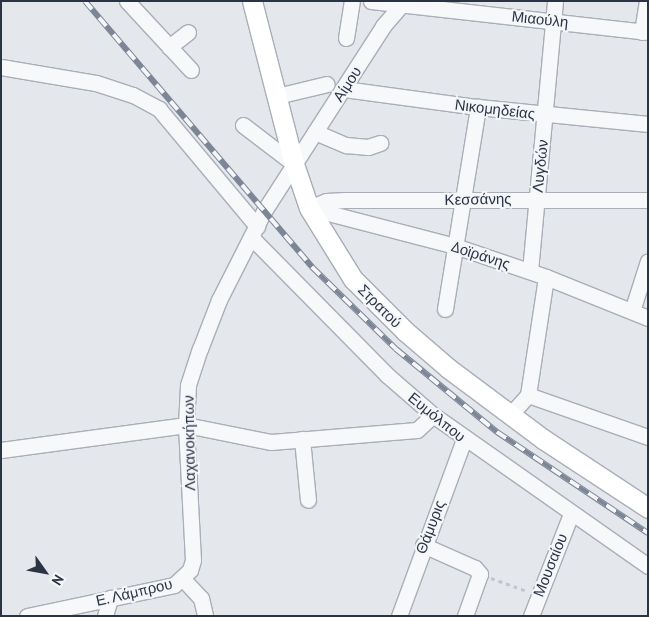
<!DOCTYPE html>
<html>
<head>
<meta charset="utf-8">
<style>
  body { margin:0 }
  #map { position:relative; width:649px; height:617px; overflow:hidden; background:#e4e7ec; font-family:"PT Sans",sans-serif }
  div>[style] { position:absolute }
  [style*='--x'] { left:calc(var(--x)*1px); top:calc(var(--y)*1px); width:calc(var(--w)*1px); rotate:calc(var(--a)*1deg) }
  .path>* { height:2.5px; margin-top:-1.25px; transform-origin:0; background:repeating-linear-gradient(90deg,#c2c5cb 0 4px,transparent 0 8px) }
  .roads { filter:drop-shadow(1px 0 #a9aeb7) drop-shadow(-1px 0 #a9aeb7) drop-shadow(0 1px #a9aeb7) drop-shadow(0 -1px #a9aeb7) }
  .minor>* { height:15px; margin:-7.5px; padding:0 7.5px; transform-origin:7.5px; border-radius:7.5px; background:#f7f8fa }
  .major>* { height:19px; margin:-9.5px; padding:0 9.5px; transform-origin:9.5px; border-radius:9.5px; background:#fff }
  .rail>* { height:5.5px; margin-top:-2.75px; transform-origin:0; background:repeating-linear-gradient(90deg,#f4f6f9 0 11px,#7d8696 0 22px); box-sizing:border-box; border-block:1px solid #7d8696 }
  span { translate:-50% -50%; white-space:nowrap; text-align:center; line-height:1.15; -webkit-text-stroke:4px #f4f6f9; paint-order:stroke }
  .street-label { font-size:15px; color:#2b3445 }
  .frame { position:absolute; inset:0; border:2px solid #2b3445; pointer-events:none }
  .north { position:absolute; left:20px; top:547px; width:50px; height:50px; -webkit-text-stroke:4px #f4f6f9; paint-order:stroke; rotate:122deg; font-size:14px; font-weight:700; line-height:20px; text-align:center; color:#2b3445 }
  .north::after { content:''; display:block; margin:auto; width:18px; height:22px; background:#2b3445; clip-path:polygon(50% 0,100% 100%,50% 72%,0 100%) }
</style>
</head>
<body>
<div id="map">
  <div class="path">
    <i style="--x:491;--y:578;--w:37;--a:20"></i>
  </div>
  <div class="roads">
    <div class="minor">
      <i style="--x:127;--y:1;--w:94;--a:47.2"></i>
      <i style="--x:371;--y:1;--w:279;--a:6.4"></i>
      <i style="--x:642;--y:32;--w:31;--a:-81"></i>
      <i style="--x:346;--y:38;--w:37;--a:-81"></i>
      <i style="--x:169;--y:47;--w:24;--a:-38"></i>
      <i style="--x:1;--y:67;--w:96;--a:9.6"></i>
      <i style="--x:96;--y:83;--w:39;--a:18"></i>
      <i style="--x:133;--y:95;--w:30;--a:28"></i>
      <i style="--x:159;--y:109;--w:153;--a:50.1"></i>
      <i style="--x:344;--y:89;--w:135;--a:7.7"></i>
      <i style="--x:478;--y:107;--w:171;--a:5.7"></i>
      <i style="--x:277;--y:96;--w:51;--a:-13.5"></i>
      <i style="--x:243;--y:125;--w:64;--a:37.4"></i>
      <i style="--x:315;--y:132;--w:34;--a:23"></i>
      <i style="--x:346;--y:145;--w:22;--a:5"></i>
      <i style="--x:368;--y:147;--w:13;--a:-18"></i>
      <i style="--x:309;--y:208;--w:151;--a:14.6"></i>
      <i style="--x:455;--y:246;--w:96;--a:18.8"></i>
      <i style="--x:546;--y:277;--w:110;--a:21.9"></i>
      <i style="--x:309;--y:208;--w:18;--a:-22"></i>
      <i style="--x:326;--y:201;--w:19;--a:-3"></i>
      <i style="--x:345;--y:200;--w:303;--a:0"></i>
      <i style="--x:251;--y:237;--w:194;--a:45.4"></i>
      <i style="--x:387;--y:375;--w:61;--a:41"></i>
      <i style="--x:433;--y:415;--w:263;--a:35.1"></i>
      <i style="--x:530;--y:271;--w:271;--a:-84.7"></i>
      <i style="--x:445;--y:309;--w:205;--a:-80.7"></i>
      <i style="--x:632;--y:311;--w:52;--a:-72.3"></i>
      <i style="--x:528;--y:395;--w:127;--a:19.3"></i>
      <i style="--x:510;--y:415;--w:27;--a:-48"></i>
      <i style="--x:528;--y:395;--w:119;--a:-81.3"></i>
      <i style="--x:302;--y:439;--w:61;--a:84.4"></i>
      <i style="--x:1;--y:450;--w:187;--a:-7.7"></i>
      <i style="--x:186;--y:425;--w:87;--a:11.3"></i>
      <i style="--x:271;--y:442;--w:146;--a:-4.7"></i>
      <i style="--x:417;--y:430;--w:22;--a:-43"></i>
      <i style="--x:423;--y:545;--w:57;--a:23.9"></i>
      <i style="--x:475;--y:568;--w:8;--a:50"></i>
      <i style="--x:480;--y:574;--w:45;--a:109.7"></i>
      <i style="--x:183;--y:579;--w:26;--a:47"></i>
      <i style="--x:201;--y:598;--w:18;--a:77"></i>
      <i style="--x:27;--y:616;--w:150;--a:-11.9"></i>
      <i style="--x:174;--y:585;--w:22;--a:-43"></i>
      <i style="--x:190;--y:570;--w:10;--a:-73"></i>
      <i style="--x:193;--y:560;--w:135;--a:-93"></i>
      <i style="--x:186;--y:425;--w:40;--a:-87.1"></i>
      <i style="--x:188;--y:385;--w:38;--a:-72"></i>
      <i style="--x:200;--y:349;--w:53;--a:-68.8"></i>
      <i style="--x:219;--y:300;--w:100;--a:-63.2"></i>
      <i style="--x:264;--y:211;--w:220;--a:-57.2"></i>
      <i style="--x:383;--y:26;--w:28;--a:-49"></i>
      <i style="--x:105;--y:616;--w:19;--a:-74"></i>
      <i style="--x:399;--y:616;--w:189;--a:-69.8"></i>
      <i style="--x:531;--y:616;--w:110;--a:-68.6"></i>
    </div>
    <div class="major">
      <i style="--x:252;--y:1;--w:168;--a:75.6"></i>
      <i style="--x:294;--y:164;--w:46;--a:71.2"></i>
      <i style="--x:309;--y:208;--w:84;--a:58.2"></i>
      <i style="--x:353;--y:279;--w:74;--a:45"></i>
      <i style="--x:405;--y:331;--w:57;--a:40.7"></i>
      <i style="--x:448;--y:368;--w:119;--a:36.8"></i>
      <i style="--x:543;--y:439;--w:126;--a:33.3"></i>
    </div>
  </div>
  <div class="rail">
    <i style="--x:85;--y:1;--w:350;--a:49.5"></i>
    <i style="--x:312;--y:267;--w:117;--a:44.3"></i>
    <i style="--x:396;--y:349;--w:131;--a:39.4"></i>
    <i style="--x:497;--y:432;--w:182;--a:33.8"></i>
  </div>
  <div class="street-label">
    <span style="left:540px;top:19px;rotate:6deg">Μιαούλη</span>
    <span style="left:347px;top:84px;rotate:-57deg">Αίμου</span>
    <span style="left:495px;top:109px;rotate:7deg">Νικομηδείας</span>
    <span style="left:540px;top:166px;rotate:-84deg">Λυγδών</span>
    <span style="left:478px;top:199px;rotate:-1deg">Κεσσάνης</span>
    <span style="left:481px;top:255px;rotate:18deg">Δοϊράνης</span>
    <span style="left:380px;top:306px;rotate:45deg">Στρατού</span>
    <span style="left:437px;top:417px;rotate:39deg">Ευμόλπου</span>
    <span style="left:189px;top:443px;rotate:-91deg">Λαχανοκήπων</span>
    <span style="left:430px;top:527px;rotate:-69deg">Θάμυρις</span>
    <span style="left:550px;top:565px;rotate:-68deg">Μουσαίου</span>
    <span style="left:134px;top:592px;rotate:-13deg">Ε. Λάμπρου</span>
  </div>
  <div class="frame"></div>
  <div class="north">N</div>
</div>
</body>
</html>
